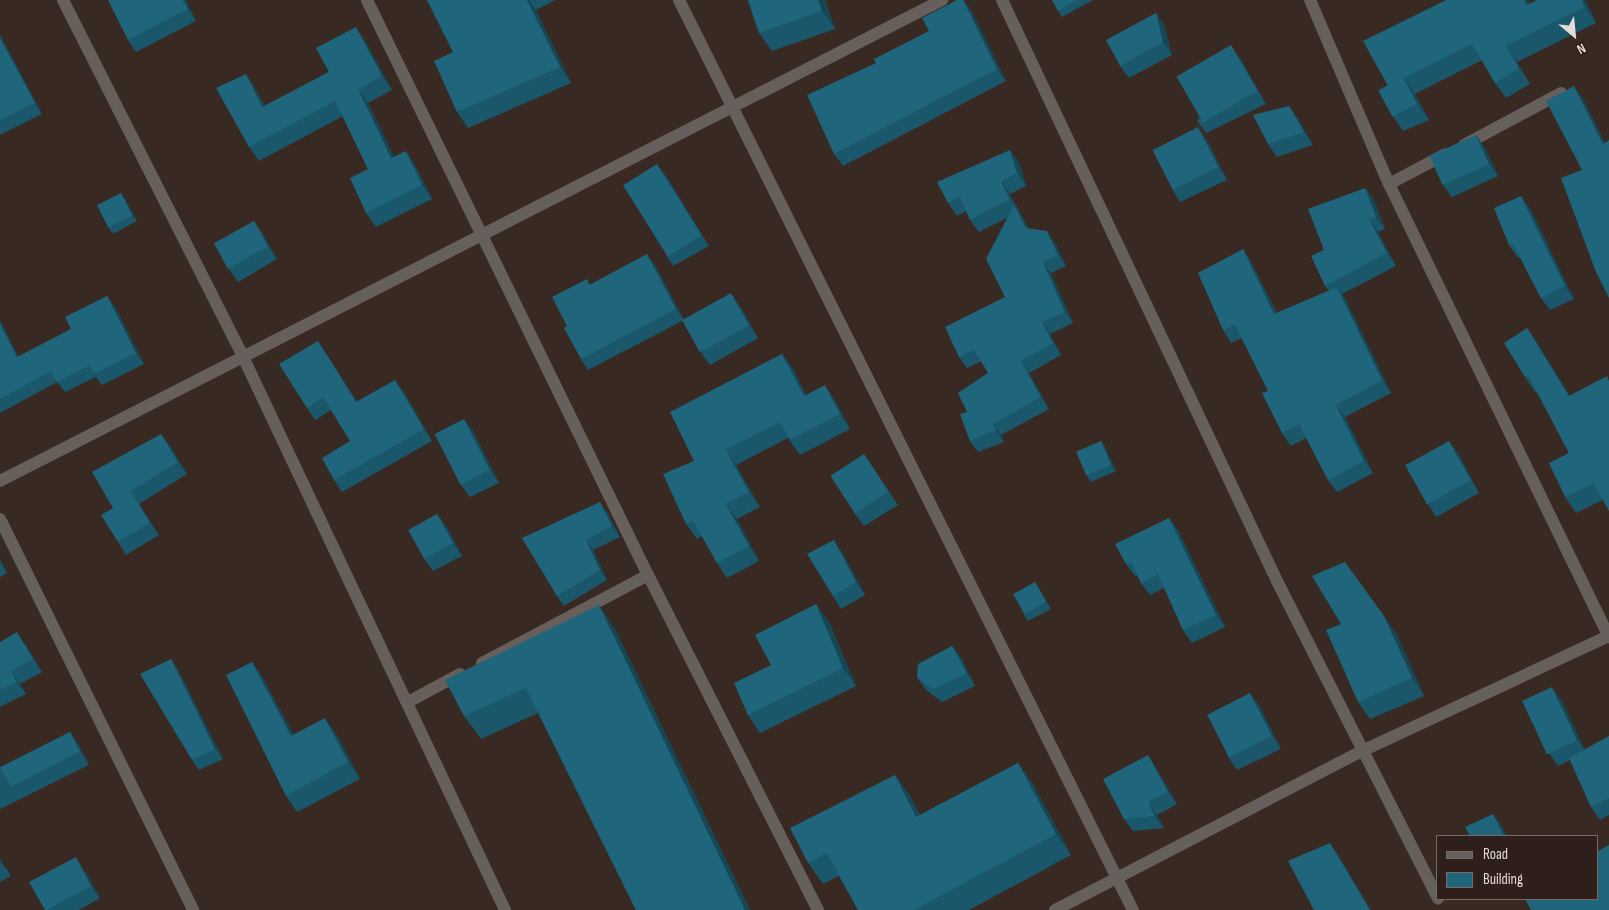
<!DOCTYPE html>
<html>
<head>
<meta charset="utf-8">
<style>
  body { margin:0 }
  #map { position:relative; width:1609px; height:910px; overflow:hidden; background:#382923; font-family:"Sofia Sans Condensed",sans-serif }
  div>[style] { position:absolute }
  [style*='--x'] { left:calc(var(--x)*1px); top:calc(var(--y)*1px); width:calc(var(--w)*1px); rotate:calc(var(--a)*1deg) }
  .minor>* { height:12px; margin:-6px; padding:0 6px; transform-origin:6px; border-radius:6px; background:#675f5c }
  .wall>* { inset:0; background:#1b576a }
  .shaded-wall>* { inset:0; background:#164756 }
  .building>* { inset:0; background:#1f657b; transform-origin:0 0 }
  span { translate:-50% -50%; white-space:nowrap; text-align:center; line-height:1.15; -webkit-text-stroke:4.5px #2e1f1a; paint-order:stroke }
  .legend { position:absolute; left:1436px; top:835px; width:162px; height:65px; box-sizing:border-box; background:#2e1f1a; border:1px solid #776a65; margin:0; padding:6px 9px; list-style:none; font-size:15px; color:#e4dad6 }
  .legend li { display:flex; align-items:center; gap:10px; height:25px }
  .legend b { width:25px; border:1px solid #776a65 }
  .north { position:absolute; left:1549px; top:10px; width:50px; height:50px; -webkit-text-stroke:4px #2e1f1a; paint-order:stroke; rotate:152deg; font-size:14px; font-weight:700; line-height:20px; text-align:center; color:#e4dad6 }
  .north::after { content:''; display:block; margin:auto; width:18px; height:22px; background:#e4dad6; clip-path:polygon(50% 0,100% 100%,50% 72%,0 100%) }
</style>
</head>
<body>
<div id="map">
  <div class="minor">
    <i style="--x:63;--y:0;--w:402;--a:63.2"></i>
    <i style="--x:244;--y:359;--w:610;--a:64.65"></i>
    <i style="--x:367;--y:0;--w:640;--a:63.96"></i>
    <i style="--x:648;--y:575;--w:376;--a:63.1"></i>
    <i style="--x:679;--y:0;--w:1017;--a:63.49"></i>
    <i style="--x:1002;--y:0;--w:643;--a:64.67"></i>
    <i style="--x:1277;--y:581;--w:356;--a:63.1"></i>
    <i style="--x:1310;--y:0;--w:200;--a:66.8"></i>
    <i style="--x:1389;--y:184;--w:504;--a:64.1"></i>
    <i style="--x:1464;--y:145;--w:110;--a:-28.2"></i>
    <i style="--x:1389;--y:184;--w:64;--a:-27.8"></i>
    <i style="--x:0;--y:481;--w:1058;--a:-27.05"></i>
    <i style="--x:0;--y:519;--w:436;--a:63.7"></i>
    <i style="--x:482;--y:663;--w:188;--a:-27.9"></i>
    <i style="--x:408;--y:702;--w:59;--a:-28.3"></i>
    <i style="--x:1055;--y:910;--w:346;--a:-27.4"></i>
    <i style="--x:1362;--y:751;--w:272;--a:-25"></i>
  </div>
  <div class="wall">
    <i style="clip-path:polygon(186px 0,196px 21px,136px 52px,128px 40px)"></i>
    <i style="clip-path:polygon(427px 0,555px 0,536px 10px,571px 83px,468px 128px,457px 112px,453px 52px)"></i>
    <i style="clip-path:polygon(748px 0,825px 0,835px 29px,772px 51px,759px 33px)"></i>
    <i style="clip-path:polygon(957px 0,963px 0,971px 10px,1006px 81px,843px 166px,834px 154px,876px 63px,929px 31px)"></i>
    <i style="clip-path:polygon(1052px 0,1093px 0,1062px 17px)"></i>
    <i style="clip-path:polygon(1537px 0,1585px 0,1596px 23px,1517px 62px,1530px 84px,1506px 98px,1495px 83px,1482px 60px,1415px 94px,1429px 120px,1403px 131px,1392px 115px,1379px 91px)"></i>
    <i style="clip-path:polygon(1156px 13px,1164px 25px,1172px 55px,1129px 78px,1120px 66px)"></i>
    <i style="clip-path:polygon(0 35px,42px 114px,0 135px)"></i>
    <i style="clip-path:polygon(365px 41px,392px 90px,368px 103px,394px 157px,415px 165px,432px 199px,376px 227px,366px 213px,368px 169px,343px 116px,259px 161px,249px 147px,246px 74px,255px 88px,265px 106px,329px 72px)"></i>
    <i style="clip-path:polygon(1240px 58px,1266px 104px,1206px 133px,1197px 121px)"></i>
    <i style="clip-path:polygon(1289px 106px,1298px 119px,1313px 145px,1277px 157px,1268px 144px)"></i>
    <i style="clip-path:polygon(1476px 135px,1485px 148px,1498px 176px,1452px 197px,1443px 185px)"></i>
    <i style="clip-path:polygon(1207px 140px,1227px 180px,1180px 202px,1172px 189px)"></i>
    <i style="clip-path:polygon(1019px 162px,1026px 186px,1010px 194px,1028px 228px,1055px 243px,1066px 266px,1051px 273px,1073px 323px,1050px 334px,1061px 355px,1029px 373px,1049px 409px,1001px 435px,1004px 442px,978px 452px,970px 441px,967px 412px,988px 373px,981px 361px,967px 368px,959px 357px,1005px 297px,1007px 218px,979px 232px,970px 220px,966px 211px,957px 216px,948px 203px)"></i>
    <i style="clip-path:polygon(665px 174px,709px 246px,673px 266px,666px 255px)"></i>
    <i style="clip-path:polygon(1365px 188px,1374px 200px,1385px 229px,1378px 232px,1396px 266px,1342px 294px,1346px 300px,1391px 393px,1345px 417px,1373px 473px,1337px 492px,1328px 480px,1306px 438px,1291px 446px,1282px 433px,1268px 391px,1242px 338px,1231px 343px,1223px 330px,1243px 249px,1251px 262px,1277px 313px,1329px 291px,1325px 286px,1324px 250px)"></i>
    <i style="clip-path:polygon(121px 193px,125px 199px,137px 221px,113px 234px,108px 227px)"></i>
    <i style="clip-path:polygon(1530px 208px,1574px 299px,1550px 310px,1541px 298px,1520px 257px,1518px 258px,1509px 245px)"></i>
    <i style="clip-path:polygon(254px 221px,262px 233px,277px 259px,238px 282px,229px 269px)"></i>
    <i style="clip-path:polygon(655px 265px,684px 320px,588px 370px,581px 359px,587px 279px,590px 285px)"></i>
    <i style="clip-path:polygon(107px 296px,115px 307px,144px 364px,102px 385px,96px 377px,65px 392px,57px 382px,0 413px,0 320px,18px 357px,71px 329px)"></i>
    <i style="clip-path:polygon(740px 306px,758px 338px,710px 365px,701px 353px)"></i>
    <i style="clip-path:polygon(1527px 328px,1538px 344px,1603px 500px,1576px 513px,1565px 497px,1569px 453px,1537px 392px,1536px 393px,1525px 377px)"></i>
    <i style="clip-path:polygon(326px 353px,357px 402px,404px 392px,432px 441px,342px 492px,334px 480px,350px 441px,331px 410px,315px 420px,307px 408px)"></i>
    <i style="clip-path:polygon(782px 354px,793px 369px,806px 395px,835px 400px,850px 429px,800px 455px,788px 438px,736px 465px,760px 507px,737px 519px,759px 561px,727px 578px,717px 563px,702px 536px,697px 539px,686px 524px,694px 461px)"></i>
    <i style="clip-path:polygon(464px 419px,473px 431px,499px 483px,470px 497px,461px 485px)"></i>
    <i style="clip-path:polygon(161px 434px,170px 446px,187px 474px,139px 504px,159px 535px,126px 555px,118px 542px,113px 508px)"></i>
    <i style="clip-path:polygon(1101px 441px,1105px 447px,1116px 471px,1091px 482px,1087px 476px)"></i>
    <i style="clip-path:polygon(1458px 453px,1479px 493px,1436px 517px,1428px 504px)"></i>
    <i style="clip-path:polygon(864px 454px,898px 505px,864px 526px,855px 514px)"></i>
    <i style="clip-path:polygon(607px 512px,620px 537px,593px 550px,607px 580px,564px 606px,557px 596px,522px 538px)"></i>
    <i style="clip-path:polygon(437px 514px,446px 526px,462px 556px,433px 571px,424px 559px)"></i>
    <i style="clip-path:polygon(1169px 518px,1178px 530px,1225px 627px,1192px 643px,1183px 630px,1164px 588px,1150px 595px,1141px 583px,1137px 575px,1135px 576px,1126px 564px)"></i>
    <i style="clip-path:polygon(842px 552px,865px 595px,841px 609px,833px 596px)"></i>
    <i style="clip-path:polygon(0 559px,7px 573px,0 577px)"></i>
    <i style="clip-path:polygon(1039px 588px,1051px 609px,1028px 621px,1024px 615px)"></i>
    <i style="clip-path:polygon(816px 604px,829px 622px,856px 686px,760px 733px,748px 715px,771px 665px)"></i>
    <i style="clip-path:polygon(615px 629px,750px 910px,636px 910px,538px 713px,481px 739px,464px 716px)"></i>
    <i style="clip-path:polygon(1396px 633px,1424px 696px,1370px 719px,1358px 702px)"></i>
    <i style="clip-path:polygon(0 642px,26px 645px,42px 672px,20px 684px,26px 694px,0 707px)"></i>
    <i style="clip-path:polygon(952px 646px,961px 658px,975px 686px,942px 702px,926px 690px,917px 677px)"></i>
    <i style="clip-path:polygon(171px 659px,178px 670px,223px 759px,199px 770px,192px 760px)"></i>
    <i style="clip-path:polygon(252px 662px,263px 678px,293px 734px,337px 735px,360px 779px,297px 812px,286px 796px)"></i>
    <i style="clip-path:polygon(1561px 699px,1584px 750px,1609px 736px,1609px 815px,1600px 820px,1591px 807px,1570px 760px,1558px 766px,1549px 753px)"></i>
    <i style="clip-path:polygon(1259px 705px,1281px 749px,1237px 770px,1228px 757px)"></i>
    <i style="clip-path:polygon(70px 732px,79px 745px,89px 765px,0 809px,0 767px)"></i>
    <i style="clip-path:polygon(1148px 755px,1156px 768px,1177px 804px,1157px 815px,1164px 828px,1133px 831px,1124px 819px)"></i>
    <i style="clip-path:polygon(1018px 763px,1033px 784px,1071px 855px,969px 910px,858px 910px,839px 876px,823px 884px,808px 863px,895px 775px,910px 796px,920px 815px)"></i>
    <i style="clip-path:polygon(0 859px,11px 876px,0 882px)"></i>
    <i style="clip-path:polygon(84px 870px,100px 898px,79px 910px,45px 910px)"></i>
  </div>
  <div class="shaded-wall">
    <i style="clip-path:polygon(183px 0,186px 0,196px 21px,188px 9px)"></i>
    <i style="clip-path:polygon(527px 0,529px 0,536px 10px,571px 83px,560px 67px)"></i>
    <i style="clip-path:polygon(818px 0,825px 0,835px 29px,822px 11px)"></i>
    <i style="clip-path:polygon(963px 0,971px 10px,1006px 81px,997px 69px)"></i>
    <i style="clip-path:polygon(1525px 0,1528px 0,1538px 20px,1527px 5px)"></i>
    <i style="clip-path:polygon(1582px 0,1585px 0,1596px 23px,1585px 7px)"></i>
    <i style="clip-path:polygon(1156px 13px,1164px 25px,1172px 55px,1163px 42px)"></i>
    <i style="clip-path:polygon(356px 27px,365px 41px,392px 90px,382px 76px)"></i>
    <i style="clip-path:polygon(0 35px,42px 114px,35px 103px,0 38px)"></i>
    <i style="clip-path:polygon(1231px 45px,1240px 58px,1266px 104px,1258px 91px)"></i>
    <i style="clip-path:polygon(1506px 46px,1517px 62px,1530px 84px,1519px 68px)"></i>
    <i style="clip-path:polygon(246px 74px,255px 88px,272px 121px,262px 107px)"></i>
    <i style="clip-path:polygon(1403px 77px,1415px 94px,1429px 120px,1417px 103px)"></i>
    <i style="clip-path:polygon(1574px 86px,1583px 98px,1609px 151px,1603px 144px)"></i>
    <i style="clip-path:polygon(358px 89px,368px 103px,401px 172px,391px 158px)"></i>
    <i style="clip-path:polygon(1289px 106px,1298px 119px,1313px 145px,1304px 132px)"></i>
    <i style="clip-path:polygon(1198px 127px,1207px 140px,1227px 180px,1218px 167px)"></i>
    <i style="clip-path:polygon(1476px 135px,1485px 148px,1498px 176px,1489px 164px)"></i>
    <i style="clip-path:polygon(1010px 150px,1019px 162px,1026px 186px,1017px 173px)"></i>
    <i style="clip-path:polygon(406px 151px,415px 165px,432px 199px,422px 185px)"></i>
    <i style="clip-path:polygon(657px 164px,665px 174px,709px 246px,701px 235px)"></i>
    <i style="clip-path:polygon(1001px 182px,1010px 194px,1019px 212px,1010px 199px)"></i>
    <i style="clip-path:polygon(1365px 188px,1374px 200px,1385px 229px,1376px 217px)"></i>
    <i style="clip-path:polygon(121px 193px,125px 199px,137px 221px,132px 215px)"></i>
    <i style="clip-path:polygon(1521px 196px,1530px 208px,1574px 299px,1565px 286px)"></i>
    <i style="clip-path:polygon(1014px 205px,1022px 216px,1034px 239px,1026px 228px)"></i>
    <i style="clip-path:polygon(1369px 219px,1378px 232px,1396px 266px,1387px 253px)"></i>
    <i style="clip-path:polygon(254px 221px,262px 233px,277px 259px,268px 246px)"></i>
    <i style="clip-path:polygon(1047px 231px,1055px 243px,1066px 266px,1058px 255px)"></i>
    <i style="clip-path:polygon(1243px 249px,1251px 262px,1283px 327px,1274px 314px)"></i>
    <i style="clip-path:polygon(647px 254px,655px 265px,684px 320px,676px 309px)"></i>
    <i style="clip-path:polygon(1043px 262px,1051px 273px,1073px 323px,1065px 312px)"></i>
    <i style="clip-path:polygon(1337px 287px,1346px 300px,1391px 393px,1382px 380px)"></i>
    <i style="clip-path:polygon(731px 293px,740px 306px,758px 338px,749px 325px)"></i>
    <i style="clip-path:polygon(107px 296px,115px 307px,144px 364px,136px 353px)"></i>
    <i style="clip-path:polygon(0 320px,24px 368px,17px 357px,0 324px)"></i>
    <i style="clip-path:polygon(1042px 322px,1050px 334px,1061px 355px,1053px 343px)"></i>
    <i style="clip-path:polygon(1527px 328px,1538px 344px,1580px 412px,1569px 396px)"></i>
    <i style="clip-path:polygon(318px 341px,326px 353px,365px 414px,356px 402px)"></i>
    <i style="clip-path:polygon(782px 354px,793px 369px,814px 411px,804px 396px)"></i>
    <i style="clip-path:polygon(1021px 361px,1029px 373px,1049px 409px,1041px 397px)"></i>
    <i style="clip-path:polygon(395px 380px,404px 392px,432px 441px,424px 429px)"></i>
    <i style="clip-path:polygon(825px 385px,835px 400px,850px 429px,840px 414px)"></i>
    <i style="clip-path:polygon(1336px 405px,1345px 417px,1373px 473px,1364px 461px)"></i>
    <i style="clip-path:polygon(464px 419px,473px 431px,499px 483px,490px 470px)"></i>
    <i style="clip-path:polygon(993px 424px,1001px 435px,1004px 442px,996px 430px)"></i>
    <i style="clip-path:polygon(161px 434px,170px 446px,187px 474px,178px 462px)"></i>
    <i style="clip-path:polygon(1101px 441px,1105px 447px,1116px 471px,1111px 465px)"></i>
    <i style="clip-path:polygon(1449px 441px,1458px 453px,1479px 493px,1471px 480px)"></i>
    <i style="clip-path:polygon(726px 450px,736px 465px,760px 507px,749px 492px)"></i>
    <i style="clip-path:polygon(131px 491px,139px 504px,159px 535px,150px 523px)"></i>
    <i style="clip-path:polygon(600px 502px,607px 512px,620px 537px,612px 526px)"></i>
    <i style="clip-path:polygon(726px 504px,737px 519px,759px 561px,749px 546px)"></i>
    <i style="clip-path:polygon(437px 514px,446px 526px,462px 556px,453px 543px)"></i>
    <i style="clip-path:polygon(1169px 518px,1178px 530px,1225px 627px,1216px 615px)"></i>
    <i style="clip-path:polygon(586px 540px,593px 550px,607px 580px,600px 570px)"></i>
    <i style="clip-path:polygon(834px 540px,842px 552px,865px 595px,856px 582px)"></i>
    <i style="clip-path:polygon(0 559px,7px 573px,0 562px)"></i>
    <i style="clip-path:polygon(1035px 582px,1039px 588px,1051px 609px,1046px 602px)"></i>
    <i style="clip-path:polygon(816px 604px,829px 622px,856px 686px,843px 668px)"></i>
    <i style="clip-path:polygon(599px 605px,615px 629px,750px 910px,745px 910px)"></i>
    <i style="clip-path:polygon(1384px 616px,1396px 633px,1424px 696px,1412px 678px)"></i>
    <i style="clip-path:polygon(17px 632px,26px 645px,42px 672px,33px 659px)"></i>
    <i style="clip-path:polygon(952px 646px,961px 658px,975px 686px,967px 673px)"></i>
    <i style="clip-path:polygon(171px 659px,178px 670px,223px 759px,215px 749px)"></i>
    <i style="clip-path:polygon(252px 662px,263px 678px,302px 752px,291px 736px)"></i>
    <i style="clip-path:polygon(11px 671px,20px 684px,26px 694px,17px 682px)"></i>
    <i style="clip-path:polygon(1552px 687px,1561px 699px,1586px 752px,1577px 740px)"></i>
    <i style="clip-path:polygon(1250px 693px,1259px 705px,1281px 749px,1272px 736px)"></i>
    <i style="clip-path:polygon(325px 718px,337px 735px,360px 779px,348px 762px)"></i>
    <i style="clip-path:polygon(70px 732px,79px 745px,89px 765px,80px 752px)"></i>
    <i style="clip-path:polygon(1148px 755px,1156px 768px,1177px 804px,1168px 792px)"></i>
    <i style="clip-path:polygon(1018px 763px,1033px 784px,1071px 855px,1056px 834px)"></i>
    <i style="clip-path:polygon(895px 775px,910px 796px,931px 838px,916px 817px)"></i>
    <i style="clip-path:polygon(1148px 802px,1157px 815px,1164px 828px,1155px 816px)"></i>
    <i style="clip-path:polygon(1493px 814px,1502px 826px,1507px 836px,1504px 836px)"></i>
    <i style="clip-path:polygon(1330px 843px,1339px 856px,1371px 910px,1370px 910px)"></i>
    <i style="clip-path:polygon(76px 857px,84px 870px,100px 898px,91px 886px)"></i>
    <i style="clip-path:polygon(0 859px,11px 876px,0 861px)"></i>
  </div>
  <div class="building">
    <i style="clip-path:polygon(108px 0,183px 0,188px 9px,128px 40px)"></i>
    <i style="clip-path:polygon(427px 0,527px 0,560px 67px,457px 112px,434px 61px,453px 52px)"></i>
    <i style="clip-path:polygon(748px 0,818px 0,822px 11px,759px 33px)"></i>
    <i style="clip-path:polygon(957px 0,963px 0,997px 69px,834px 154px,807px 95px,876px 63px,874px 59px,929px 31px,922px 18px)"></i>
    <i style="clip-path:polygon(1052px 0,1077px 0,1058px 11px)"></i>
    <i style="clip-path:polygon(1446px 0,1525px 0,1527px 5px,1537px 0,1582px 0,1585px 7px,1506px 46px,1519px 68px,1495px 83px,1472px 44px,1404px 78px,1403px 77px,1388px 86px,1363px 41px)"></i>
    <i style="clip-path:polygon(1156px 13px,1163px 42px,1120px 66px,1106px 40px)"></i>
    <i style="clip-path:polygon(356px 27px,382px 76px,358px 89px,391px 158px,406px 151px,422px 185px,366px 213px,350px 178px,368px 169px,335px 101px,249px 147px,216px 88px,246px 74px,262px 107px,329px 72px,316px 48px)"></i>
    <i style="clip-path:polygon(0 38px,35px 103px,0 120px)"></i>
    <i style="left:1231px;top:45px;width:53px;height:63px;rotate:60deg"></i>
    <i style="left:1403px;top:77px;width:30px;height:28px;rotate:62deg"></i>
    <i style="clip-path:polygon(1574px 86px,1603px 144px,1609px 140px,1609px 298px,1596px 272px,1561px 178px,1582px 170px,1546px 101px)"></i>
    <i style="clip-path:polygon(1289px 106px,1304px 132px,1268px 144px,1253px 115px)"></i>
    <i style="left:1198px;top:127px;width:45px;height:51px;rotate:63deg"></i>
    <i style="left:1476px;top:135px;width:32px;height:51px;rotate:66deg"></i>
    <i style="clip-path:polygon(1010px 150px,1017px 173px,1001px 182px,1010px 199px,970px 220px,960px 197px,948px 203px,937px 182px)"></i>
    <i style="left:657px;top:164px;width:84px;height:40px;rotate:58deg"></i>
    <i style="clip-path:polygon(1365px 188px,1376px 217px,1369px 219px,1387px 253px,1325px 286px,1311px 256px,1324px 250px,1308px 209px)"></i>
    <i style="left:121px;top:193px;width:25px;height:27px;rotate:63deg"></i>
    <i style="clip-path:polygon(1521px 196px,1565px 286px,1541px 298px,1513px 244px,1509px 245px,1494px 208px)"></i>
    <i style="clip-path:polygon(1014px 205px,1026px 228px,1047px 231px,1058px 255px,1043px 262px,1065px 312px,1042px 322px,1053px 343px,1021px 361px,1041px 397px,993px 424px,996px 430px,970px 441px,960px 414px,967px 412px,958px 393px,988px 373px,974px 350px,959px 357px,945px 327px,1005px 297px,986px 259px)"></i>
    <i style="left:254px;top:221px;width:29px;height:46px;rotate:61deg"></i>
    <i style="clip-path:polygon(1243px 249px,1274px 314px,1337px 287px,1382px 380px,1336px 405px,1364px 461px,1328px 480px,1299px 424px,1282px 433px,1262px 393px,1268px 391px,1235px 325px,1223px 330px,1198px 273px)"></i>
    <i style="clip-path:polygon(647px 254px,676px 309px,581px 359px,564px 328px,567px 326px,552px 297px,587px 279px,589px 285px)"></i>
    <i style="left:731px;top:293px;width:37px;height:56px;rotate:61deg"></i>
    <i style="clip-path:polygon(107px 296px,136px 353px,94px 374px,90px 365px,57px 382px,51px 371px,0 399px,0 324px,17px 357px,71px 329px,65px 317px)"></i>
    <i style="clip-path:polygon(1527px 328px,1569px 396px,1607px 376px,1609px 381px,1609px 511px,1594px 484px,1565px 497px,1549px 463px,1569px 453px,1528px 375px,1525px 377px,1504px 343px)"></i>
    <i style="clip-path:polygon(318px 341px,356px 402px,395px 380px,424px 429px,334px 480px,322px 458px,350px 441px,323px 397px,307px 408px,279px 364px)"></i>
    <i style="clip-path:polygon(782px 354px,804px 396px,825px 385px,840px 414px,790px 440px,780px 422px,726px 450px,749px 492px,726px 504px,749px 546px,717px 563px,693px 521px,686px 524px,663px 474px,694px 461px,670px 412px)"></i>
    <i style="left:464px;top:419px;width:57px;height:33px;rotate:63deg"></i>
    <i style="clip-path:polygon(161px 434px,178px 462px,131px 491px,150px 523px,118px 542px,101px 515px,113px 508px,92px 472px)"></i>
    <i style="left:1101px;top:441px;width:26px;height:27px;rotate:67deg"></i>
    <i style="left:1449px;top:441px;width:45px;height:50px;rotate:61deg"></i>
    <i style="left:864px;top:454px;width:45px;height:40px;rotate:57deg"></i>
    <i style="clip-path:polygon(600px 502px,612px 526px,586px 540px,600px 570px,557px 596px,522px 538px)"></i>
    <i style="left:437px;top:514px;width:33px;height:33px;rotate:61deg"></i>
    <i style="clip-path:polygon(1169px 518px,1216px 615px,1183px 630px,1158px 574px,1141px 583px,1131px 562px,1126px 564px,1115px 544px)"></i>
    <i style="clip-path:polygon(834px 540px,856px 582px,833px 596px,807px 554px)"></i>
    <i style="clip-path:polygon(1345px 562px,1384px 616px,1412px 678px,1358px 702px,1326px 630px,1341px 624px,1312px 576px)"></i>
    <i style="left:1035px;top:582px;width:23px;height:25px;rotate:61deg"></i>
    <i style="clip-path:polygon(816px 604px,843px 668px,748px 715px,734px 683px,771px 665px,755px 635px)"></i>
    <i style="clip-path:polygon(599px 605px,745px 910px,636px 910px,526px 688px,464px 716px,445px 680px)"></i>
    <i style="clip-path:polygon(17px 632px,33px 659px,11px 671px,17px 682px,0 690px,0 642px)"></i>
    <i style="clip-path:polygon(952px 646px,967px 673px,933px 689px,917px 677px,918px 664px)"></i>
    <i style="clip-path:polygon(171px 659px,215px 749px,192px 760px,140px 674px)"></i>
    <i style="clip-path:polygon(252px 662px,291px 736px,325px 718px,348px 762px,286px 796px,226px 675px)"></i>
    <i style="left:1552px;top:687px;width:59px;height:33px;rotate:65deg"></i>
    <i style="left:1250px;top:693px;width:48px;height:48px;rotate:63deg"></i>
    <i style="left:70px;top:732px;width:22px;height:78px;rotate:63deg"></i>
    <i style="clip-path:polygon(1609px 736px,1609px 798px,1591px 807px,1569px 758px)"></i>
    <i style="clip-path:polygon(1148px 755px,1168px 792px,1148px 802px,1155px 816px,1124px 819px,1103px 779px)"></i>
    <i style="clip-path:polygon(1018px 763px,1056px 834px,914px 910px,858px 910px,827px 853px,808px 863px,790px 828px,895px 775px,916px 817px)"></i>
    <i style="clip-path:polygon(1493px 814px,1504px 836px,1470px 836px,1465px 827px)"></i>
    <i style="clip-path:polygon(1330px 843px,1370px 910px,1314px 910px,1288px 861px)"></i>
    <i style="clip-path:polygon(1609px 845px,1609px 910px,1531px 910px,1525px 899px,1598px 899px,1598px 851px)"></i>
    <i style="clip-path:polygon(76px 857px,91px 886px,47px 910px,45px 910px,29px 882px)"></i>
  </div>
  <ul class="legend">
  <li><b style="height:6px;background:#675f5c"></b>Road</li>
  <li><b style="height:14px;background:#1f657b"></b>Building</li>
  </ul>
  <div class="north">N</div>
</div>
</body>
</html>
